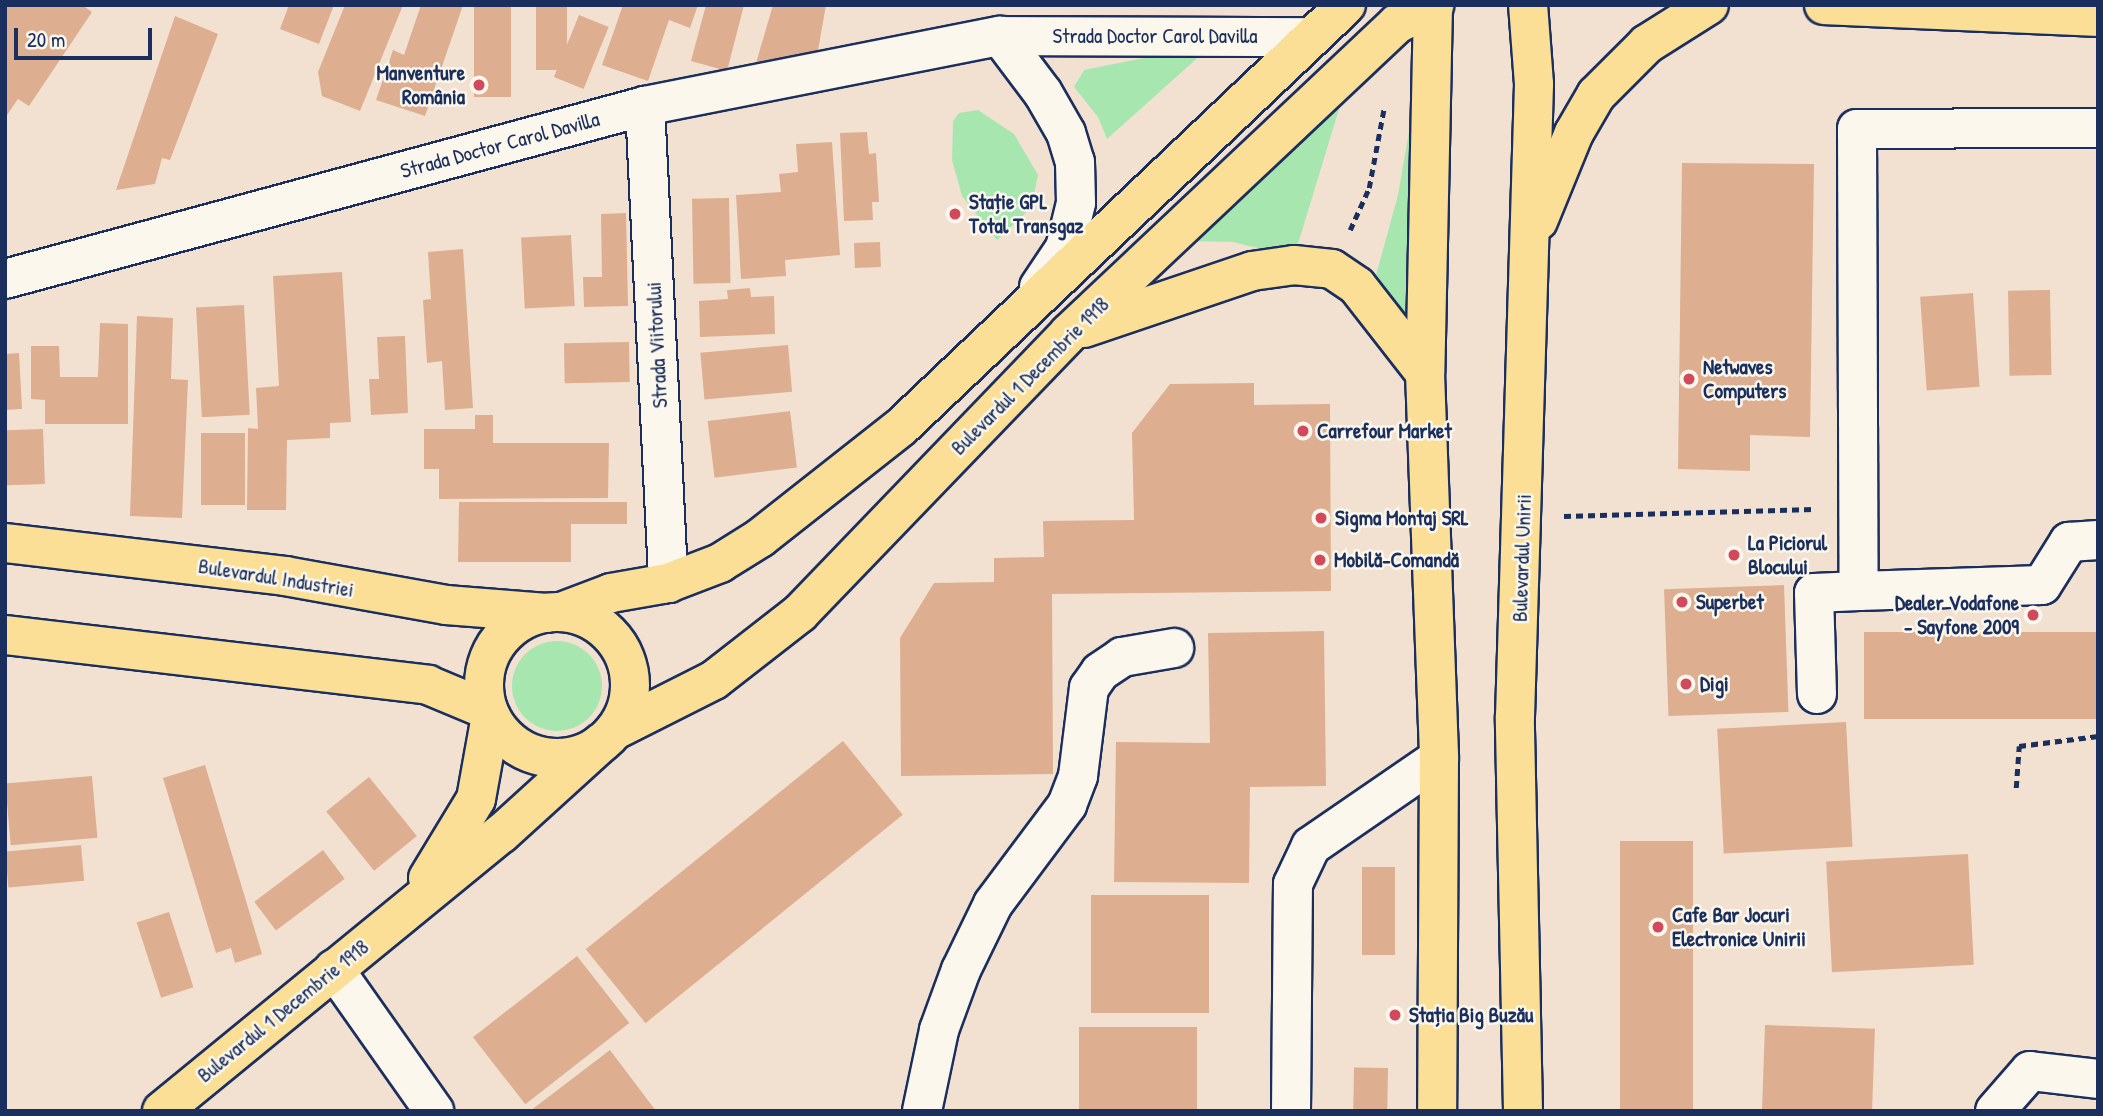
<!DOCTYPE html>
<html>
<head>
<meta charset="utf-8">
<style>
  body { margin:0 }
  #map { position:relative; width:2103px; height:1116px; overflow:hidden; background:#f2e1d0; font-family:"Patrick Hand",sans-serif }
  div>[style] { position:absolute }
  [style*='--x'] { left:calc(var(--x)*1px); top:calc(var(--y)*1px); width:calc(var(--w)*1px); rotate:calc(var(--a)*1deg) }
  .green>* { inset:0; background:#a7e7af }
  .round { border-radius:50% }
  .building>* { inset:0; background:#deae90; transform-origin:0 0 }
  .path>* { height:4.5px; margin-top:-2.25px; transform-origin:0; background:repeating-linear-gradient(90deg,#1b2f5e 0 7px,transparent 0 12px) }
  .roads { filter:drop-shadow(2px 0 #1b2f5e) drop-shadow(-2px 0 #1b2f5e) drop-shadow(0 2px #1b2f5e) drop-shadow(0 -2px #1b2f5e) }
  .minor>* { height:38px; margin:-19px; padding:0 19px; transform-origin:19px; border-radius:19px; background:#fbf7ec }
  .major>* { height:38px; margin:-19px; padding:0 19px; transform-origin:19px; border-radius:19px; background:#fbdf96 }
  .major>.ring { margin:-19px; padding:0; box-sizing:content-box; background:none; border:38px solid #fbdf96; border-radius:50% }
  .dots>* { width:19px; height:19px; translate:-50% -50%; box-sizing:border-box; border:4px solid #fbf7ec; border-radius:50% }
  span { translate:-50% -50%; white-space:nowrap; text-align:center; line-height:1.15; -webkit-text-stroke:5px #fbf7ec; paint-order:stroke }
  .street-label { font-size:21px; color:#1b2f5e }
  .poi-label { font-size:21px; color:#1b2f5e; font-weight:700 }
  .right { translate:-100% -50%; text-align:right }
  .left { translate:0 -50%; text-align:left }
  .frame { position:absolute; inset:0; border:7px solid #1b2f5e; pointer-events:none }
  .scale { position:absolute; left:14px; top:28px; width:138px; height:32px; box-sizing:border-box; border:4px solid #1b2f5e; border-top:0; padding-left:9px; font-size:21px; line-height:24px; white-space:nowrap; color:#1b2f5e; -webkit-text-stroke:5px #fbf7ec; paint-order:stroke }
</style>
</head>
<body>
<div id="map">
  <div class="green">
    <i style="clip-path:polygon(1425px 39px,1429px 358px,1372px 290px,1398px 195px)"></i>
    <i style="clip-path:polygon(1213px 44px,1107px 139px,1098px 117px,1074px 87px,1084px 70px)"></i>
    <i style="clip-path:polygon(1346px 86px,1294px 257px,1233px 242px,1184px 241px)"></i>
    <i style="clip-path:polygon(978px 110px,1014px 134px,1038px 175px,1031px 208px,997px 240px,962px 196px,952px 160px,953px 121px,959px 113px)"></i>
    <i class="round" style="left:512px;top:641px;width:90px;height:90px"></i>
  </div>
  <div class="building">
    <i style="clip-path:polygon(5px 5px,82px 5px,92px 12px,29px 106px,18px 99px,5px 118px)"></i>
    <i style="clip-path:polygon(289px 5px,334px 5px,319px 44px,280px 29px)"></i>
    <i style="clip-path:polygon(345px 5px,403px 5px,360px 111px,322px 96px,318px 72px)"></i>
    <i style="clip-path:polygon(421px 5px,463px 5px,425px 116px,376px 100px,393px 50px,404px 55px)"></i>
    <i style="left:474px;top:5px;width:37px;height:92px"></i>
    <i style="left:536px;top:5px;width:31px;height:65px"></i>
    <i style="clip-path:polygon(623px 5px,698px 5px,690px 28px,669px 20px,648px 81px,602px 65px)"></i>
    <i style="clip-path:polygon(706px 5px,744px 5px,727px 71px,691px 61px)"></i>
    <i style="clip-path:polygon(773px 5px,826px 5px,816px 62px,754px 70px)"></i>
    <i style="left:579px;top:15px;width:32px;height:67px;rotate:22deg"></i>
    <i style="clip-path:polygon(175px 16px,218px 34px,170px 160px,162px 158px,155px 184px,116px 190px)"></i>
    <i style="clip-path:polygon(867px 132px,869px 154px,876px 153px,879px 202px,872px 202px,873px 220px,844px 221px,840px 133px)"></i>
    <i style="clip-path:polygon(832px 142px,840px 255px,785px 260px,786px 276px,741px 279px,736px 195px,781px 192px,779px 174px,798px 172px,796px 144px)"></i>
    <i style="clip-path:polygon(1682px 163px,1814px 164px,1810px 437px,1750px 435px,1750px 471px,1678px 469px)"></i>
    <i style="left:729px;top:198px;width:85px;height:37px;rotate:89deg"></i>
    <i style="clip-path:polygon(626px 213px,628px 306px,584px 307px,583px 277px,602px 277px,601px 214px)"></i>
    <i style="left:571px;top:235px;width:71px;height:50px;rotate:87deg"></i>
    <i style="left:880px;top:242px;width:25px;height:26px;rotate:88deg"></i>
    <i style="clip-path:polygon(463px 249px,473px 408px,445px 410px,442px 361px,427px 363px,423px 300px,431px 299px,428px 252px)"></i>
    <i style="clip-path:polygon(342px 272px,351px 422px,330px 423px,330px 438px,287px 440px,286px 510px,247px 510px,248px 428px,258px 429px,256px 388px,279px 386px,273px 276px)"></i>
    <i style="clip-path:polygon(750px 288px,751px 297px,774px 296px,775px 334px,700px 337px,699px 301px,728px 299px,727px 290px)"></i>
    <i style="left:2050px;top:290px;width:85px;height:42px;rotate:89deg"></i>
    <i style="left:1973px;top:293px;width:94px;height:53px;rotate:86deg"></i>
    <i style="left:244px;top:305px;width:110px;height:48px;rotate:87deg"></i>
    <i style="clip-path:polygon(137px 316px,173px 318px,171px 379px,188px 380px,182px 518px,130px 516px)"></i>
    <i style="clip-path:polygon(100px 323px,128px 324px,128px 424px,45px 424px,45px 400px,31px 399px,31px 346px,59px 346px,60px 377px,98px 377px)"></i>
    <i style="clip-path:polygon(405px 336px,408px 413px,371px 415px,369px 379px,379px 379px,377px 337px)"></i>
    <i style="left:629px;top:342px;width:40px;height:65px;rotate:89deg"></i>
    <i style="left:788px;top:345px;width:47px;height:88px;rotate:85deg"></i>
    <i style="clip-path:polygon(19px 353px,22px 409px,5px 410px,5px 354px)"></i>
    <i style="clip-path:polygon(1254px 383px,1254px 405px,1330px 404px,1331px 591px,1052px 594px,1053px 774px,901px 776px,900px 638px,934px 583px,994px 582px,994px 558px,1044px 557px,1043px 521px,1134px 520px,1132px 433px,1170px 384px)"></i>
    <i style="left:790px;top:411px;width:57px;height:83px;rotate:83deg"></i>
    <i style="clip-path:polygon(475px 415px,493px 415px,493px 443px,609px 443px,608px 498px,439px 499px,439px 469px,424px 469px,424px 429px,475px 429px)"></i>
    <i style="left:43px;top:429px;width:55px;height:38px;rotate:88deg"></i>
    <i style="left:201px;top:433px;width:44px;height:72px"></i>
    <i style="clip-path:polygon(459px 502px,627px 502px,627px 524px,571px 524px,571px 562px,458px 562px)"></i>
    <i style="left:1784px;top:585px;width:127px;height:120px;rotate:88deg"></i>
    <i style="clip-path:polygon(1324px 631px,1326px 786px,1250px 787px,1249px 883px,1114px 882px,1116px 742px,1210px 743px,1208px 633px)"></i>
    <i style="left:1864px;top:632px;width:234px;height:87px"></i>
    <i style="left:1846px;top:722px;width:125px;height:129px;rotate:87deg"></i>
    <i style="left:843px;top:741px;width:95px;height:331px;rotate:51deg"></i>
    <i style="clip-path:polygon(205px 765px,262px 954px,235px 963px,231px 948px,216px 953px,163px 778px)"></i>
    <i style="left:92px;top:776px;width:62px;height:87px;rotate:85deg"></i>
    <i style="left:369px;top:777px;width:76px;height:55px;rotate:51deg"></i>
    <i style="left:1693px;top:841px;width:270px;height:73px;rotate:90deg"></i>
    <i style="left:81px;top:845px;width:36px;height:76px;rotate:85deg"></i>
    <i style="left:323px;top:850px;width:36px;height:86px;rotate:53deg"></i>
    <i style="left:1968px;top:854px;width:111px;height:142px;rotate:87deg"></i>
    <i style="left:1362px;top:867px;width:33px;height:88px"></i>
    <i style="left:1209px;top:895px;width:118px;height:118px;rotate:90deg"></i>
    <i style="left:169px;top:912px;width:79px;height:34px;rotate:72deg"></i>
    <i style="left:577px;top:956px;width:85px;height:132px;rotate:52deg"></i>
    <i style="left:1765px;top:1025px;width:110px;height:86px;rotate:2deg"></i>
    <i style="left:1197px;top:1027px;width:84px;height:118px;rotate:90deg"></i>
    <i style="clip-path:polygon(610px 1050px,656px 1111px,530px 1111px)"></i>
    <i style="left:1388px;top:1068px;width:43px;height:34px;rotate:91deg"></i>
  </div>
  <div class="path">
    <i style="--x:1350;--y:230;--w:46;--a:-65.7"></i>
    <i style="--x:1369;--y:188;--w:81;--a:-79.4"></i>
    <i style="--x:1564;--y:516;--w:250;--a:-1.6"></i>
    <i style="--x:2016;--y:788;--w:42;--a:-85.9"></i>
    <i style="--x:2019;--y:746;--w:80;--a:-7.2"></i>
  </div>
  <div class="roads">
    <div class="minor">
      <i style="--x:1000;--y:36;--w:71;--a:53"></i>
      <i style="--x:1043;--y:93;--w:46;--a:60.1"></i>
      <i style="--x:1066;--y:133;--w:30;--a:73"></i>
      <i style="--x:1075;--y:162;--w:41;--a:88.6"></i>
      <i style="--x:1076;--y:203;--w:46;--a:103.7"></i>
      <i style="--x:1065;--y:248;--w:47;--a:123.7"></i>
      <i style="--x:645;--y:106;--w:478;--a:87.2"></i>
      <i style="--x:2098;--y:128;--w:241;--a:179.8"></i>
      <i style="--x:1857;--y:129;--w:462;--a:89.8"></i>
      <i style="--x:1859;--y:591;--w:183;--a:-1.9"></i>
      <i style="--x:2042;--y:585;--w:51;--a:-57.9"></i>
      <i style="--x:2069;--y:542;--w:29;--a:-4"></i>
      <i style="--x:5;--y:279;--w:663;--a:-15.13"></i>
      <i style="--x:645;--y:106;--w:362;--a:-11.2"></i>
      <i style="--x:1000;--y:36;--w:310;--a:0.2"></i>
      <i style="--x:1817;--y:694;--w:101;--a:-91.7"></i>
      <i style="--x:1814;--y:593;--w:45;--a:-2.5"></i>
      <i style="--x:334;--y:969;--w:174;--a:54.8"></i>
      <i style="--x:922;--y:1111;--w:83;--a:-78.1"></i>
      <i style="--x:939;--y:1030;--w:64;--a:-69.9"></i>
      <i style="--x:961;--y:970;--w:73;--a:-64.1"></i>
      <i style="--x:993;--y:904;--w:124;--a:-53.2"></i>
      <i style="--x:1067;--y:805;--w:31;--a:-69"></i>
      <i style="--x:1078;--y:776;--w:89;--a:-82.9"></i>
      <i style="--x:1089;--y:688;--w:19;--a:-55"></i>
      <i style="--x:1100;--y:672;--w:27;--a:-34"></i>
      <i style="--x:1122;--y:657;--w:53;--a:-9.8"></i>
      <i style="--x:1291;--y:1111;--w:227;--a:-89.5"></i>
      <i style="--x:1293;--y:884;--w:42;--a:-64.7"></i>
      <i style="--x:1311;--y:846;--w:155;--a:-34.5"></i>
      <i style="--x:1995;--y:1111;--w:53;--a:-48.8"></i>
      <i style="--x:2030;--y:1071;--w:68;--a:6.7"></i>
    </div>
    <div class="major">
      <i style="--x:1433;--y:5;--w:368;--a:91.2"></i>
      <i style="--x:1425;--y:373;--w:385;--a:87.9"></i>
      <i style="--x:1439;--y:758;--w:353;--a:90.3"></i>
      <i style="--x:1824;--y:5;--w:274;--a:2.5"></i>
      <i style="--x:1538;--y:221;--w:95;--a:-67.8"></i>
      <i style="--x:1574;--y:133;--w:44;--a:-59.9"></i>
      <i style="--x:1596;--y:95;--w:72;--a:-45"></i>
      <i style="--x:1647;--y:44;--w:73;--a:-32.2"></i>
      <i style="--x:1084;--y:328;--w:177;--a:-18.7"></i>
      <i style="--x:1252;--y:271;--w:42;--a:-8.1"></i>
      <i style="--x:1294;--y:265;--w:38;--a:6"></i>
      <i style="--x:1332;--y:269;--w:30;--a:34"></i>
      <i style="--x:1357;--y:286;--w:110;--a:52"></i>
      <i style="--x:5;--y:543;--w:282;--a:6.7"></i>
      <i style="--x:285;--y:576;--w:164;--a:10.2"></i>
      <i style="--x:446;--y:605;--w:101;--a:4.5"></i>
      <i style="--x:561;--y:612;--w:53;--a:-20.8"></i>
      <i style="--x:611;--y:593;--w:58;--a:-10"></i>
      <i style="--x:668;--y:583;--w:56;--a:-21"></i>
      <i style="--x:720;--y:563;--w:47;--a:-32"></i>
      <i style="--x:760;--y:538;--w:179;--a:-38.2"></i>
      <i style="--x:901;--y:427;--w:613;--a:-43.48"></i>
      <i class="ring" style="left:484px;top:612px;width:108px;height:108px"></i>
      <i style="--x:5;--y:635;--w:426;--a:6.7"></i>
      <i style="--x:428;--y:685;--w:65;--a:22.6"></i>
      <i style="--x:615;--y:730;--w:111;--a:-26.8"></i>
      <i style="--x:714;--y:680;--w:109;--a:-37.9"></i>
      <i style="--x:800;--y:613;--w:388;--a:-46.1"></i>
      <i style="--x:1069;--y:333;--w:451;--a:-43.3"></i>
      <i style="--x:1397;--y:24;--w:42;--a:-27.2"></i>
      <i style="--x:428;--y:878;--w:92;--a:-58.7"></i>
      <i style="--x:476;--y:799;--w:84;--a:-79.8"></i>
      <i style="--x:162;--y:1111;--w:438;--a:-39.3"></i>
      <i style="--x:501;--y:834;--w:135;--a:-42.3"></i>
      <i style="--x:1523;--y:1111;--w:394;--a:-91.2"></i>
      <i style="--x:1515;--y:717;--w:633;--a:-88.28"></i>
      <i style="--x:1534;--y:84;--w:79;--a:-94.3"></i>
    </div>
  </div>
  <div class="dots">
    <i style="left:479px;top:85px;background:#d1495b"></i>
    <i style="left:955px;top:214px;background:#d1495b"></i>
    <i style="left:1689px;top:379px;background:#d1495b"></i>
    <i style="left:1303px;top:431px;background:#d1495b"></i>
    <i style="left:1321px;top:518px;background:#d1495b"></i>
    <i style="left:1734px;top:555px;background:#d1495b"></i>
    <i style="left:1320px;top:560px;background:#d1495b"></i>
    <i style="left:1682px;top:602px;background:#d1495b"></i>
    <i style="left:2033px;top:615px;background:#d1495b"></i>
    <i style="left:1686px;top:684px;background:#d1495b"></i>
    <i style="left:1658px;top:927px;background:#d1495b"></i>
    <i style="left:1395px;top:1015px;background:#d1495b"></i>
  </div>
  <div class="street-label">
    <span style="left:1155px;top:36px">Strada Doctor Carol Davilla</span>
    <span style="left:500px;top:145px;rotate:-15deg">Strada Doctor Carol Davilla</span>
    <span style="left:657px;top:345px;rotate:-93deg">Strada Viitorului</span>
    <span style="left:1030px;top:376px;rotate:-45deg">Bulevardul 1 Decembrie 1918</span>
    <span style="left:1522px;top:558px;rotate:-88deg">Bulevardul Unirii</span>
    <span style="left:276px;top:578px;rotate:9deg">Bulevardul Industriei</span>
    <span style="left:283px;top:1011px;rotate:-39deg">Bulevardul 1 Decembrie 1918</span>
  </div>
  <div class="poi-label">
    <span class="right" style="left:465px;top:85px">Manventure<br>România</span>
    <span class="left" style="left:969px;top:214px">Stație GPL<br>Total Transgaz</span>
    <span class="left" style="left:1703px;top:379px">Netwaves<br>Computers</span>
    <span class="left" style="left:1317px;top:431px">Carrefour Market</span>
    <span class="left" style="left:1335px;top:518px">Sigma Montaj SRL</span>
    <span class="left" style="left:1748px;top:555px">La Piciorul<br>Blocului</span>
    <span class="left" style="left:1334px;top:560px">Mobilă-Comandă</span>
    <span class="left" style="left:1696px;top:602px">Superbet</span>
    <span class="right" style="left:2019px;top:615px">Dealer Vodafone<br>- Sayfone 2009</span>
    <span class="left" style="left:1700px;top:684px">Digi</span>
    <span class="left" style="left:1672px;top:927px">Cafe Bar Jocuri<br>Electronice Unirii</span>
    <span class="left" style="left:1409px;top:1015px">Stația Big Buzău</span>
  </div>
  <div class="frame"></div>
  <div class="scale">20 m</div>
</div>
</body>
</html>
